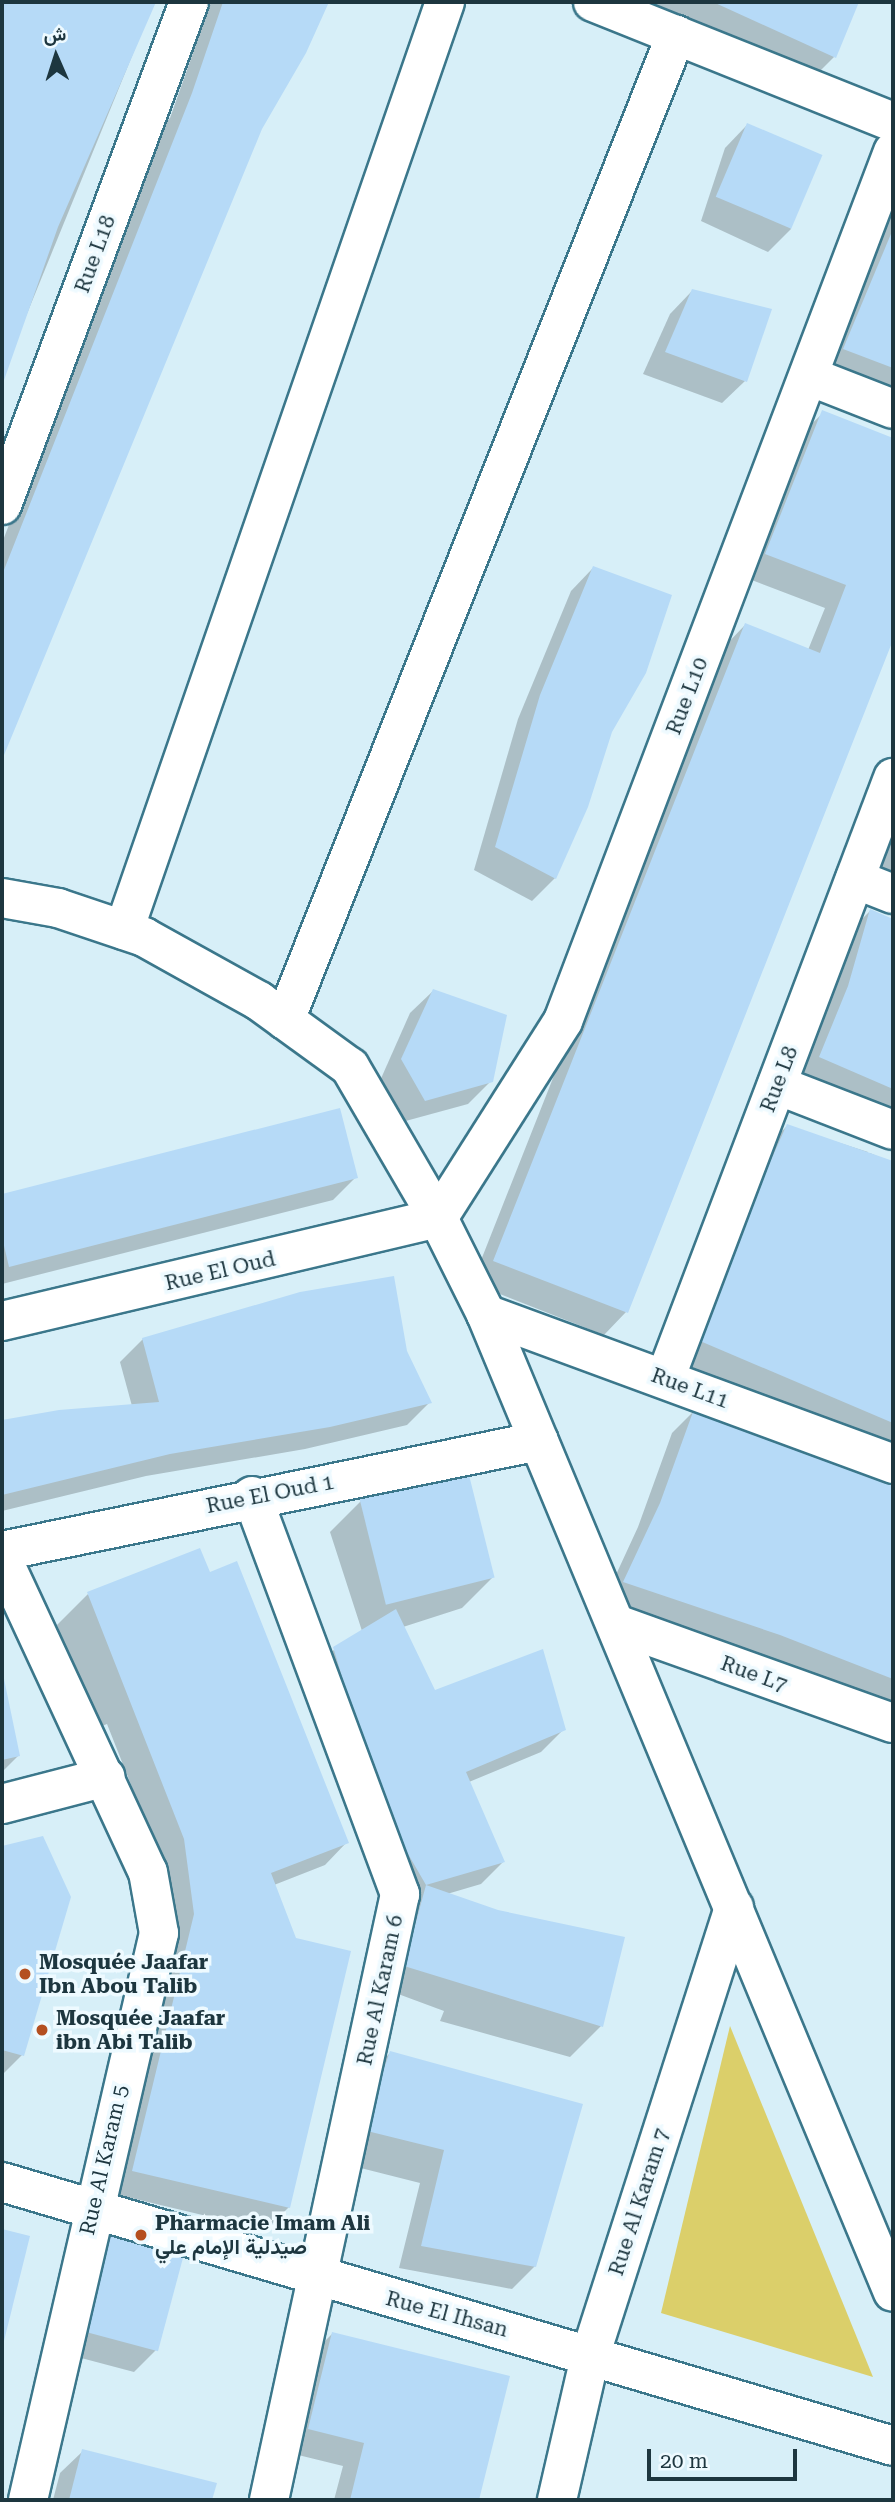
<!DOCTYPE html>
<html>
<head>
<meta charset="utf-8">
<style>
  body { margin:0 }
  #map { position:relative; width:895px; height:2502px; overflow:hidden; background:#d7eff8; font-family:"Roboto Serif",Vazirmatn,serif }
  div>[style] { position:absolute }
  [style*='--x'] { left:calc(var(--x)*1px); top:calc(var(--y)*1px); width:calc(var(--w)*1px); rotate:calc(var(--a)*1deg) }
  .green>* { inset:0; background:#dbcf6a }
  .shadow>* { inset:0; background:#0003 }
  .building>* { inset:0; background:#b6daf7; transform-origin:0 0 }
  .roads { filter:drop-shadow(2px 0 #3b778b) drop-shadow(-2px 0 #3b778b) drop-shadow(0 2px #3b778b) drop-shadow(0 -2px #3b778b) }
  .minor>* { height:38px; margin:-19px; padding:0 19px; transform-origin:19px; border-radius:19px; background:#fff }
  .dots>* { width:19px; height:19px; translate:-50% -50%; box-sizing:border-box; border:4px solid #eefaff; border-radius:50% }
  span { translate:-50% -50%; white-space:nowrap; text-align:center; line-height:1.15; -webkit-text-stroke:7px #eefaff; paint-order:stroke }
  .street-label { font-size:21px; color:#1d363f }
  .poi-label { font-size:21px; color:#1d363f; font-weight:700 }
  .left { translate:0 -50%; text-align:left }
  .frame { position:absolute; inset:0; border:4px solid #1d363f; pointer-events:none }
  .north { position:absolute; left:21px; top:21px; width:70px; height:70px; -webkit-text-stroke:5px #eefaff; paint-order:stroke; rotate:357deg; font-size:19px; font-weight:700; line-height:28px; text-align:center; color:#1d363f }
  .north::after { content:''; display:block; margin:auto; width:24px; height:32px; background:#1d363f; clip-path:polygon(50% 0,100% 100%,50% 72%,0 100%) }
  .scale { position:absolute; left:647px; top:2449px; width:150px; height:32px; box-sizing:border-box; border:4px solid #1d363f; border-top:0; padding-left:9px; font-size:21px; line-height:24px; white-space:nowrap; color:#1d363f; -webkit-text-stroke:5px #eefaff; paint-order:stroke }
</style>
</head>
<body>
<div id="map">
  <div class="green">
    <i style="clip-path:polygon(730px 2026px,873px 2377px,661px 2313px)"></i>
  </div>
  <div class="shadow">
    <i style="clip-path:polygon(2px 2px,154px 2px,2px 375px)"></i>
    <i style="clip-path:polygon(211px 2px,327px 2px,304px 53px,261px 128px,2px 755px,2px 543px,162px 126px,170px 118px)"></i>
    <i style="clip-path:polygon(635px 2px,857px 2px,834px 57px,812px 79px)"></i>
    <i style="clip-path:polygon(747px 125px,791px 229px,768px 252px,701px 221px,725px 148px)"></i>
    <i style="clip-path:polygon(892px 211px,893px 210px,893px 401px,821px 372px,849px 300px)"></i>
    <i style="clip-path:polygon(692px 291px,745px 381px,722px 403px,643px 374px,670px 314px)"></i>
    <i style="clip-path:polygon(823px 413px,893px 440px,893px 635px,626px 1312px,604px 1335px,472px 1283px,723px 648px,745px 625px,808px 650px,825px 608px,744px 577px,800px 435px)"></i>
    <i style="clip-path:polygon(593px 568px,610px 731px,555px 878px,532px 901px,474px 870px,518px 719px,571px 591px)"></i>
    <i style="clip-path:polygon(893px 814px,893px 887px,868px 877px)"></i>
    <i style="clip-path:polygon(870px 911px,893px 920px,893px 1120px,797px 1080px,826px 1010px,848px 933px)"></i>
    <i style="clip-path:polygon(433px 991px,491px 1081px,468px 1104px,402px 1122px,379px 1083px,410px 1013px)"></i>
    <i style="clip-path:polygon(339px 1111px,356px 1177px,333px 1200px,2px 1284px,2px 1196px)"></i>
    <i style="clip-path:polygon(787px 1126px,868px 1152px,865px 1158px,870px 1153px,893px 1163px,893px 1455px,670px 1372px,756px 1158px)"></i>
    <i style="clip-path:polygon(143px 1339px,406px 1351px,429px 1403px,407px 1425px,305px 1449px,146px 1476px,2px 1511px,2px 1422px,132px 1406px,120px 1362px)"></i>
    <i style="clip-path:polygon(694px 1411px,893px 1484px,893px 1711px,602px 1605px,638px 1527px,672px 1433px)"></i>
    <i style="clip-path:polygon(361px 1501px,493px 1577px,462px 1608px,403px 1627px,435px 1692px,564px 1729px,541px 1752px,469px 1782px,503px 1862px,481px 1884px,447px 1894px,601px 2026px,570px 2057px,440px 2021px,444px 2011px,382px 1988px,404px 1907px,312px 1671px,335px 1649px,362px 1631px,330px 1532px)"></i>
    <i style="clip-path:polygon(209px 1575px,347px 1842px,325px 1865px,274px 1885px,289px 2207px,266px 2230px,110px 2193px,162px 1863px,107px 1724px,97px 1728px,57px 1625px,88px 1594px)"></i>
    <i style="clip-path:polygon(2px 1678px,19px 1755px,2px 1772px)"></i>
    <i style="clip-path:polygon(42px 1838px,22px 2055px,2px 2075px,2px 1848px)"></i>
    <i style="clip-path:polygon(390px 2053px,535px 2266px,512px 2289px,399px 2268px,420px 2183px,333px 2161px,359px 2084px)"></i>
    <i style="clip-path:polygon(2px 2231px,28px 2237px,2px 2340px)"></i>
    <i style="clip-path:polygon(79px 2245px,157px 2349px,134px 2372px,51px 2350px)"></i>
    <i style="clip-path:polygon(332px 2334px,508px 2377px,478px 2500px,334px 2500px,343px 2466px,286px 2452px,310px 2356px)"></i>
    <i style="clip-path:polygon(83px 2451px,214px 2484px,210px 2500px,53px 2500px,60px 2473px)"></i>
  </div>
  <div class="building">
    <i style="clip-path:polygon(2px 2px,156px 2px,58px 227px,2px 386px)"></i>
    <i style="clip-path:polygon(223px 2px,329px 2px,306px 53px,262px 129px,2px 760px,2px 575px,192px 93px)"></i>
    <i style="clip-path:polygon(713px 2px,859px 2px,836px 58px)"></i>
    <i style="left:747px;top:123px;width:82px;height:80px;rotate:23deg"></i>
    <i style="clip-path:polygon(893px 229px,893px 368px,843px 349px)"></i>
    <i style="clip-path:polygon(692px 289px,772px 309px,747px 382px,665px 352px)"></i>
    <i style="clip-path:polygon(822px 410px,893px 438px,893px 640px,628px 1313px,493px 1261px,745px 623px,820px 653px,846px 585px,765px 554px)"></i>
    <i style="clip-path:polygon(593px 566px,672px 595px,646px 673px,612px 732px,588px 807px,556px 879px,495px 847px,540px 695px)"></i>
    <i style="clip-path:polygon(870px 909px,893px 919px,893px 1089px,819px 1057px,848px 986px)"></i>
    <i style="clip-path:polygon(433px 989px,507px 1015px,493px 1082px,425px 1101px,401px 1059px)"></i>
    <i style="clip-path:polygon(340px 1108px,358px 1178px,9px 1267px,2px 1237px,2px 1194px)"></i>
    <i style="clip-path:polygon(787px 1124px,893px 1161px,893px 1423px,700px 1341px,724px 1266px)"></i>
    <i style="clip-path:polygon(394px 1276px,407px 1351px,432px 1403px,330px 1427px,170px 1454px,2px 1495px,2px 1420px,59px 1410px,159px 1402px,142px 1338px,300px 1292px)"></i>
    <i style="clip-path:polygon(694px 1409px,893px 1483px,893px 1679px,780px 1635px,623px 1582px,660px 1503px)"></i>
    <i style="left:467px;top:1467px;width:114px;height:112px;rotate:76deg"></i>
    <i style="clip-path:polygon(200px 1548px,210px 1572px,237px 1561px,349px 1843px,271px 1873px,296px 1938px,351px 1951px,290px 2208px,132px 2171px,194px 1914px,184px 1839px,87px 1592px)"></i>
    <i style="clip-path:polygon(396px 1609px,435px 1690px,543px 1649px,566px 1730px,466px 1772px,505px 1862px,426px 1885px,382px 1809px,333px 1647px)"></i>
    <i style="clip-path:polygon(3px 1674px,20px 1756px,2px 1760px,2px 1675px)"></i>
    <i style="clip-path:polygon(43px 1836px,71px 1897px,24px 2056px,2px 2050px,2px 1846px)"></i>
    <i style="clip-path:polygon(426px 1885px,498px 1910px,625px 1937px,603px 2027px,404px 1966px)"></i>
    <i style="clip-path:polygon(390px 2051px,583px 2104px,536px 2267px,421px 2246px,444px 2150px,363px 2130px)"></i>
    <i style="left:101px;top:2220px;width:89px;height:112px;rotate:15deg"></i>
    <i style="clip-path:polygon(2px 2229px,30px 2236px,3px 2345px,2px 2345px)"></i>
    <i style="clip-path:polygon(332px 2332px,510px 2376px,479px 2500px,350px 2500px,364px 2443px,308px 2429px)"></i>
    <i style="clip-path:polygon(82px 2449px,217px 2483px,212px 2500px,69px 2500px)"></i>
  </div>
  <div class="roads">
    <div class="minor">
      <i style="--x:593;--y:2;--w:323;--a:21.8"></i>
      <i style="--x:809;--y:376;--w:90;--a:21.4"></i>
      <i style="--x:2;--y:505;--w:537;--a:-69.61"></i>
      <i style="--x:855;--y:879;--w:41;--a:21.5"></i>
      <i style="--x:2;--y:898;--w:57;--a:10.1"></i>
      <i style="--x:58;--y:908;--w:91;--a:18.6"></i>
      <i style="--x:144;--y:937;--w:132;--a:29.1"></i>
      <i style="--x:259;--y:1001;--w:112;--a:36"></i>
      <i style="--x:350;--y:1067;--w:175;--a:59.8"></i>
      <i style="--x:438;--y:1218;--w:107;--a:63.4"></i>
      <i style="--x:486;--y:1314;--w:1059;--a:67.41"></i>
      <i style="--x:124;--y:930;--w:982;--a:-70.92"></i>
      <i style="--x:285;--y:1020;--w:1060;--a:-68.35"></i>
      <i style="--x:777;--y:1085;--w:124;--a:21.2"></i>
      <i style="--x:486;--y:1314;--w:434;--a:20.2"></i>
      <i style="--x:2;--y:1321;--w:448;--a:-13.3"></i>
      <i style="--x:438;--y:1218;--w:233;--a:-57.6"></i>
      <i style="--x:563;--y:1021;--w:930;--a:-69.21"></i>
      <i style="--x:665;--y:1379;--w:643;--a:-69.22"></i>
      <i style="--x:252;--y:1496;--w:425;--a:69.6"></i>
      <i style="--x:400;--y:1894;--w:620;--a:102.2"></i>
      <i style="--x:2;--y:1551;--w:548;--a:-11.58"></i>
      <i style="--x:2;--y:1558;--w:346;--a:65.1"></i>
      <i style="--x:148;--y:1872;--w:62;--a:79.8"></i>
      <i style="--x:159;--y:1933;--w:582;--a:103.01"></i>
      <i style="--x:616;--y:1624;--w:294;--a:19.7"></i>
      <i style="--x:2;--y:1804;--w:107;--a:-14.6"></i>
      <i style="--x:2;--y:2182;--w:929;--a:16.5"></i>
      <i style="--x:557;--y:2500;--w:151;--a:-77"></i>
      <i style="--x:591;--y:2353;--w:468;--a:-72.2"></i>
    </div>
  </div>
  <div class="dots">
    <i style="left:25px;top:1974px;background:#b44f20"></i>
    <i style="left:42px;top:2030px;background:#b44f20"></i>
    <i style="left:141px;top:2235px;background:#b44f20"></i>
  </div>
  <div class="street-label">
    <span style="left:95px;top:254px;rotate:-70deg">Rue L18</span>
    <span style="left:687px;top:696px;rotate:-69deg">Rue L10</span>
    <span style="left:779px;top:1079px;rotate:-69deg">Rue L8</span>
    <span style="left:220px;top:1271px;rotate:-13deg">Rue El Oud</span>
    <span style="left:690px;top:1388px;rotate:20deg">Rue L11</span>
    <span style="left:270px;top:1494px;rotate:-11deg">Rue El Oud 1</span>
    <span style="left:754px;top:1674px;rotate:20deg">Rue L7</span>
    <span style="left:380px;top:1990px;rotate:-78deg">Rue Al Karam 6</span>
    <span style="left:104px;top:2160px;rotate:-77deg">Rue Al Karam 5</span>
    <span style="left:639px;top:2202px;rotate:-72deg">Rue Al Karam 7</span>
    <span style="left:447px;top:2314px;rotate:15deg">Rue El Ihsan</span>
  </div>
  <div class="poi-label">
    <span class="left" style="left:39px;top:1974px">Mosquée Jaafar<br>Ibn Abou Talib</span>
    <span class="left" style="left:56px;top:2030px">Mosquée Jaafar<br>ibn Abi Talib</span>
    <span class="left" style="left:155px;top:2235px">Pharmacie Imam Ali<br>صيدلية الإمام علي</span>
  </div>
  <div class="frame"></div>
  <div class="north">ش</div>
  <div class="scale">20 m</div>
</div>
</body>
</html>
